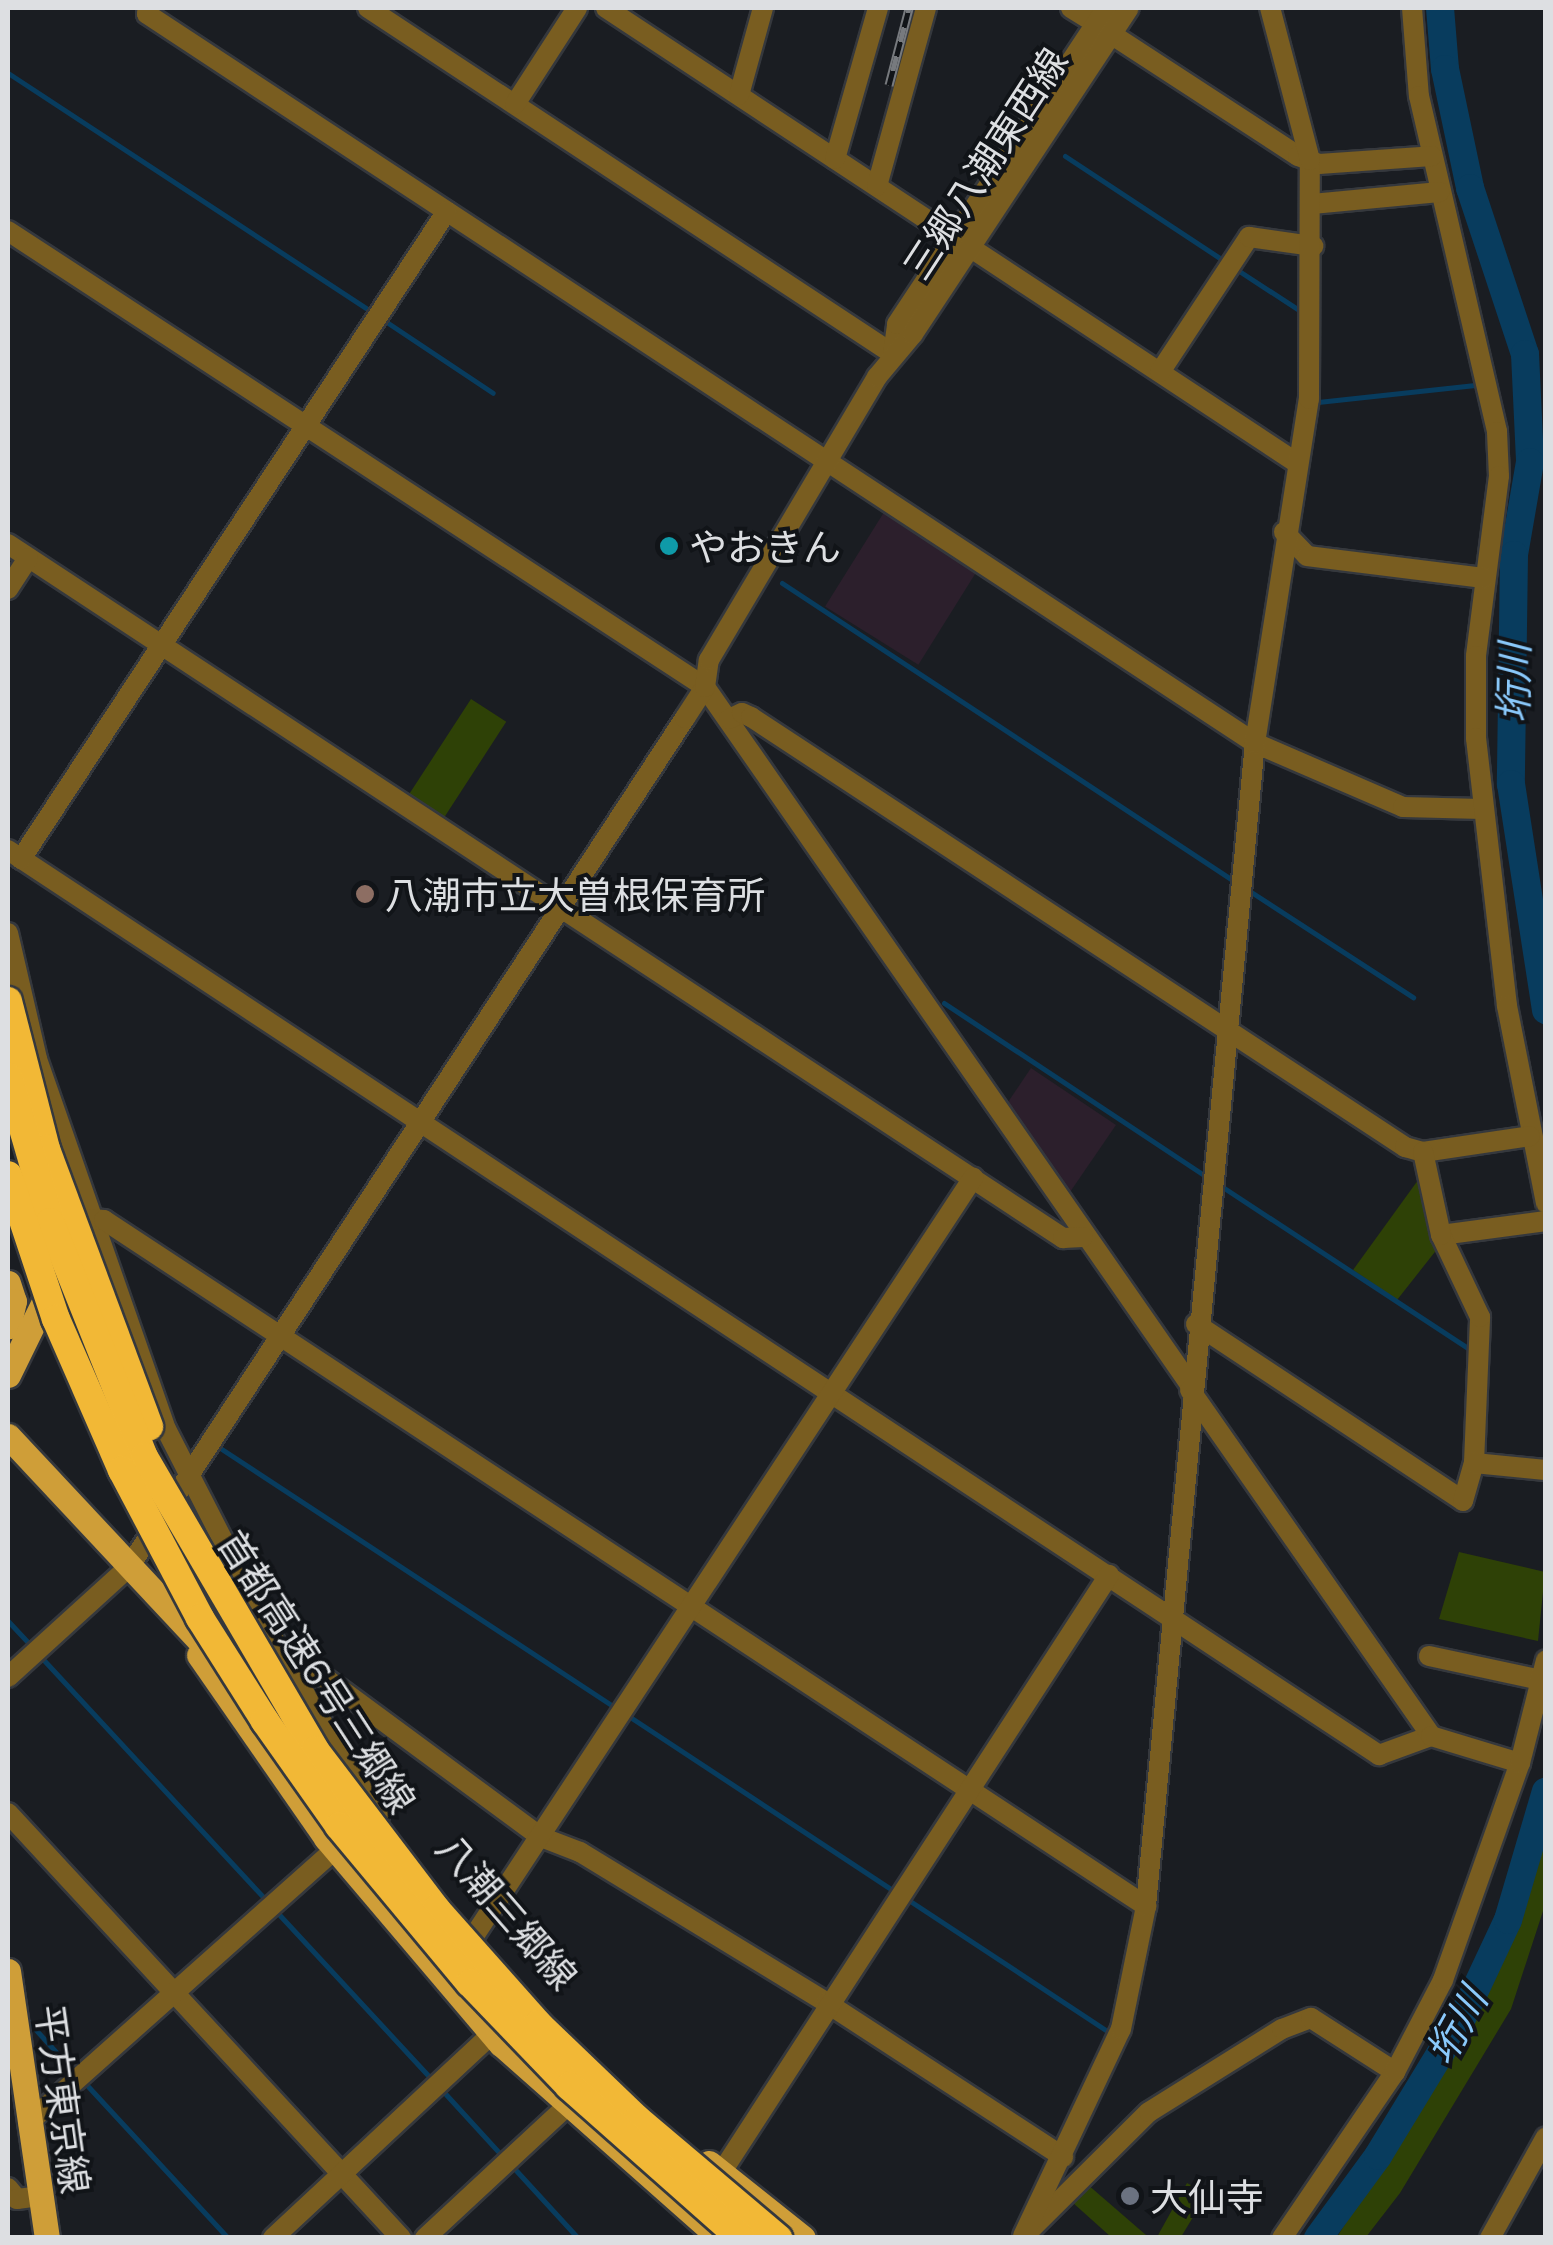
<!DOCTYPE html>
<html>
<head>
<meta charset="utf-8">
<style>
  body { margin:0 }
  #map { position:relative; width:1553px; height:2245px; overflow:hidden; background:#1a1d22; font-family:Commissioner,"Noto Sans JP",sans-serif }
  div>[style] { position:absolute }
  [style*='--x'] { left:calc(var(--x)*1px); top:calc(var(--y)*1px); width:calc(var(--w)*1px); rotate:calc(var(--a)*1deg) }
  .industrial>* { inset:0; background:#2c1f2c; transform-origin:0 0 }
  .green>* { inset:0; background:#2e4106; transform-origin:0 0 }
  .stream>* { height:5px; margin:-2.5px; padding:0 2.5px; transform-origin:2.5px; border-radius:2.5px; background:#083c5e }
  .river>* { height:28px; margin:-14px; padding:0 14px; transform-origin:14px; border-radius:14px; background:#083c5e }
  .roads { filter:drop-shadow(2px 0 #35383d) drop-shadow(-2px 0 #35383d) drop-shadow(0 2px #35383d) drop-shadow(0 -2px #35383d) }
  .minor>* { height:20px; margin:-10px; padding:0 10px; transform-origin:10px; border-radius:10px; background:#795d20 }
  .major>* { height:25px; margin:-12.5px; padding:0 12.5px; transform-origin:12.5px; border-radius:12.5px; background:#cf9e38 }
  .rail>* { height:9px; margin-top:-4.5px; transform-origin:0; background:repeating-linear-gradient(90deg,#111418 0 15px,#777a7e 0 30px); box-sizing:border-box; border-block:2px solid #777a7e }
  .bridges { filter:drop-shadow(2px 0 #35383d) drop-shadow(-2px 0 #35383d) drop-shadow(0 2px #35383d) drop-shadow(0 -2px #35383d) }
  .highway-bridge>* { height:28px; margin:-14px; padding:0 14px; transform-origin:14px; border-radius:14px; background:#f2b836 }
  .dots>* { width:28px; height:28px; translate:-50% -50%; box-sizing:border-box; border:5px solid #111418; border-radius:50% }
  span { translate:-50% -50%; white-space:nowrap; text-align:center; line-height:1.15; -webkit-text-stroke:8px #111418; paint-order:stroke }
  .street-label { font-size:38px; color:#dddfe2 }
  .poi-label { font-size:38px; color:#dddfe2 }
  .left { translate:0 -50%; text-align:left }
  .water-label { font-size:40px; color:#8ac9fb; font-style:italic }
  .frame { position:absolute; inset:0; border:10px solid #dddfe2; pointer-events:none }
</style>
</head>
<body>
<div id="map">
  <div class="industrial">
    <i style="left:886px;top:509px;width:110px;height:115px;rotate:32deg"></i>
    <i style="clip-path:polygon(1031px 1068px,1116px 1125px,1068px 1195px,1006px 1105px)"></i>
  </div>
  <div class="green">
    <i style="left:471px;top:699px;width:42px;height:114px;rotate:33deg"></i>
    <i style="clip-path:polygon(1421px 1176px,1438px 1248px,1397px 1300px,1353px 1270px)"></i>
    <i style="clip-path:polygon(1459px 1552px,1545px 1572px,1538px 1641px,1439px 1619px)"></i>
    <i style="clip-path:polygon(1545px 1825px,1545px 1905px,1511px 2009px,1400px 2193px,1366px 2237px,1337px 2237px,1451px 2050px,1501px 1953px)"></i>
    <i style="clip-path:polygon(1187px 2183px,1207px 2194px,1181px 2237px,1157px 2237px)"></i>
    <i style="clip-path:polygon(1087px 2184px,1146px 2235px,1111px 2237px,1072px 2202px)"></i>
  </div>
  <div class="stream">
    <i style="--x:8;--y:73;--w:437;--a:33.3"></i>
    <i style="--x:1065;--y:156;--w:194;--a:33.4"></i>
    <i style="--x:1236;--y:269;--w:79;--a:33.1"></i>
    <i style="--x:380;--y:295;--w:96;--a:-57.3"></i>
    <i style="--x:382;--y:319;--w:133;--a:33.7"></i>
    <i style="--x:1318;--y:402;--w:158;--a:-6.2"></i>
    <i style="--x:782;--y:583;--w:541;--a:33.4"></i>
    <i style="--x:1248;--y:890;--w:197;--a:33"></i>
    <i style="--x:944;--y:1003;--w:317;--a:33.5"></i>
    <i style="--x:1218;--y:1184;--w:304;--a:33.3"></i>
    <i style="--x:217;--y:1446;--w:479;--a:33.3"></i>
    <i style="--x:8;--y:1621;--w:37;--a:47"></i>
    <i style="--x:40;--y:1656;--w:334;--a:47.2"></i>
    <i style="--x:627;--y:1715;--w:323;--a:33.4"></i>
    <i style="--x:907;--y:1899;--w:242;--a:33.4"></i>
    <i style="--x:274;--y:1909;--w:234;--a:47.2"></i>
    <i style="--x:26;--y:2019;--w:74;--a:47.7"></i>
    <i style="--x:84;--y:2082;--w:212;--a:47.3"></i>
    <i style="--x:441;--y:2089;--w:93;--a:47.6"></i>
    <i style="--x:512;--y:2166;--w:98;--a:47.5"></i>
  </div>
  <div class="river">
    <i style="--x:1440;--y:8;--w:61;--a:85.3"></i>
    <i style="--x:1445;--y:69;--w:122;--a:78.1"></i>
    <i style="--x:1470;--y:188;--w:175;--a:71.7"></i>
    <i style="--x:1525;--y:354;--w:108;--a:87.3"></i>
    <i style="--x:1530;--y:462;--w:94;--a:99.8"></i>
    <i style="--x:1514;--y:555;--w:229;--a:90.8"></i>
    <i style="--x:1511;--y:784;--w:229;--a:81.2"></i>
    <i style="--x:1318;--y:2238;--w:102;--a:-53.8"></i>
    <i style="--x:1378;--y:2156;--w:162;--a:-58.7"></i>
    <i style="--x:1462;--y:2018;--w:108;--a:-64.9"></i>
    <i style="--x:1508;--y:1920;--w:134;--a:-73.6"></i>
  </div>
  <div class="roads">
    <div class="minor">
      <i style="--x:148;--y:8;--w:6;--a:99"></i>
      <i style="--x:147;--y:14;--w:1326;--a:33.34"></i>
      <i style="--x:1255;--y:743;--w:161;--a:23.4"></i>
      <i style="--x:1403;--y:807;--w:79;--a:1.5"></i>
      <i style="--x:368;--y:8;--w:629;--a:33.39"></i>
      <i style="--x:606;--y:8;--w:418;--a:33.4"></i>
      <i style="--x:1071;--y:8;--w:28;--a:32"></i>
      <i style="--x:1412;--y:8;--w:88;--a:85.5"></i>
      <i style="--x:1419;--y:96;--w:345;--a:76.9"></i>
      <i style="--x:1497;--y:432;--w:44;--a:87.4"></i>
      <i style="--x:1499;--y:476;--w:181;--a:97.3"></i>
      <i style="--x:1476;--y:656;--w:82;--a:90"></i>
      <i style="--x:1476;--y:738;--w:270;--a:83.4"></i>
      <i style="--x:1507;--y:1006;--w:201;--a:78.8"></i>
      <i style="--x:1111;--y:34;--w:223;--a:33.1"></i>
      <i style="--x:1298;--y:156;--w:22;--a:21"></i>
      <i style="--x:1319;--y:164;--w:113;--a:-4"></i>
      <i style="--x:739;--y:95;--w:90;--a:-74.6"></i>
      <i style="--x:515;--y:104;--w:114;--a:-57.1"></i>
      <i style="--x:835;--y:159;--w:157;--a:-74.1"></i>
      <i style="--x:877;--y:186;--w:185;--a:-74.6"></i>
      <i style="--x:1312;--y:204;--w:128;--a:-5.4"></i>
      <i style="--x:8;--y:231;--w:833;--a:33.19"></i>
      <i style="--x:705;--y:687;--w:851;--a:55.19"></i>
      <i style="--x:971;--y:248;--w:388;--a:33.4"></i>
      <i style="--x:893;--y:354;--w:30;--a:-82"></i>
      <i style="--x:897;--y:324;--w:379;--a:-56.5"></i>
      <i style="--x:1160;--y:372;--w:162;--a:-56.6"></i>
      <i style="--x:1249;--y:237;--w:65;--a:8"></i>
      <i style="--x:1284;--y:532;--w:33;--a:46"></i>
      <i style="--x:1307;--y:556;--w:178;--a:7.1"></i>
      <i style="--x:8;--y:544;--w:1263;--a:33.34"></i>
      <i style="--x:1063;--y:1238;--w:20;--a:-3"></i>
      <i style="--x:8;--y:589;--w:37;--a:-57"></i>
      <i style="--x:729;--y:719;--w:14;--a:-25"></i>
      <i style="--x:742;--y:713;--w:10;--a:24"></i>
      <i style="--x:751;--y:717;--w:783;--a:33.32"></i>
      <i style="--x:1405;--y:1147;--w:19;--a:16"></i>
      <i style="--x:1423;--y:1152;--w:108;--a:-8.5"></i>
      <i style="--x:8;--y:850;--w:1643;--a:33.43"></i>
      <i style="--x:1379;--y:1755;--w:55;--a:-20.1"></i>
      <i style="--x:21;--y:859;--w:775;--a:-56.68"></i>
      <i style="--x:8;--y:933;--w:129;--a:77"></i>
      <i style="--x:37;--y:1059;--w:392;--a:70.8"></i>
      <i style="--x:166;--y:1429;--w:257;--a:62.9"></i>
      <i style="--x:283;--y:1658;--w:185;--a:58.7"></i>
      <i style="--x:91;--y:1219;--w:13;--a:4"></i>
      <i style="--x:104;--y:1220;--w:1248;--a:33.36"></i>
      <i style="--x:1441;--y:1235;--w:106;--a:-7.6"></i>
      <i style="--x:1196;--y:1324;--w:320;--a:33.5"></i>
      <i style="--x:1463;--y:1501;--w:40;--a:-74"></i>
      <i style="--x:1474;--y:1463;--w:146;--a:-87.6"></i>
      <i style="--x:1480;--y:1317;--w:91;--a:-115.4"></i>
      <i style="--x:1441;--y:1235;--w:85;--a:-102.2"></i>
      <i style="--x:1190;--y:1390;--w:422;--a:55.1"></i>
      <i style="--x:1431;--y:1736;--w:93;--a:16.9"></i>
      <i style="--x:1474;--y:1463;--w:72;--a:5.6"></i>
      <i style="--x:1429;--y:1656;--w:115;--a:12.1"></i>
      <i style="--x:283;--y:1658;--w:15;--a:0"></i>
      <i style="--x:298;--y:1658;--w:302;--a:36.4"></i>
      <i style="--x:541;--y:1837;--w:42;--a:21"></i>
      <i style="--x:580;--y:1852;--w:289;--a:31.4"></i>
      <i style="--x:827;--y:2003;--w:282;--a:33.1"></i>
      <i style="--x:8;--y:1677;--w:164;--a:-42.3"></i>
      <i style="--x:129;--y:1567;--w:1015;--a:-56.78"></i>
      <i style="--x:685;--y:718;--w:37;--a:-57"></i>
      <i style="--x:705;--y:687;--w:27;--a:-82"></i>
      <i style="--x:709;--y:660;--w:329;--a:-59.3"></i>
      <i style="--x:877;--y:377;--w:56;--a:-50.1"></i>
      <i style="--x:913;--y:334;--w:391;--a:-56.5"></i>
      <i style="--x:8;--y:1813;--w:579;--a:47.24"></i>
      <i style="--x:474;--y:1936;--w:908;--a:-56.64"></i>
      <i style="--x:28;--y:2123;--w:411;--a:-41.7"></i>
      <i style="--x:721;--y:2173;--w:713;--a:-57.02"></i>
      <i style="--x:8;--y:2188;--w:14;--a:51"></i>
      <i style="--x:17;--y:2199;--w:23;--a:-7"></i>
      <i style="--x:1028;--y:2232;--w:170;--a:-44.8"></i>
      <i style="--x:1149;--y:2112;--w:157;--a:-32"></i>
      <i style="--x:1282;--y:2029;--w:31;--a:-21"></i>
      <i style="--x:1311;--y:2018;--w:100;--a:32.7"></i>
      <i style="--x:1023;--y:2236;--w:229;--a:-64.7"></i>
      <i style="--x:1121;--y:2029;--w:126;--a:-78.5"></i>
      <i style="--x:1146;--y:1906;--w:1168;--a:-84.65"></i>
      <i style="--x:1255;--y:743;--w:348;--a:-81.1"></i>
      <i style="--x:1309;--y:399;--w:239;--a:-89.8"></i>
      <i style="--x:1310;--y:160;--w:157;--a:-104.7"></i>
      <i style="--x:273;--y:2238;--w:299;--a:-43"></i>
      <i style="--x:425;--y:2238;--w:195;--a:-42.9"></i>
      <i style="--x:1282;--y:2238;--w:201;--a:-55.8"></i>
      <i style="--x:1395;--y:2072;--w:104;--a:-62.4"></i>
      <i style="--x:1443;--y:1980;--w:230;--a:-70.5"></i>
      <i style="--x:1520;--y:1763;--w:106;--a:-75.8"></i>
      <i style="--x:1490;--y:2238;--w:115;--a:-61"></i>
    </div>
    <div class="major">
      <i style="--x:8;--y:1283;--w:19;--a:72"></i>
      <i style="--x:14;--y:1301;--w:26;--a:103"></i>
      <i style="--x:8;--y:1375;--w:102;--a:-63.9"></i>
      <i style="--x:8;--y:1436;--w:316;--a:46.9"></i>
      <i style="--x:199;--y:1655;--w:223;--a:55.2"></i>
      <i style="--x:326;--y:1838;--w:270;--a:49.7"></i>
      <i style="--x:501;--y:2044;--w:293;--a:41.5"></i>
      <i style="--x:8;--y:1971;--w:270;--a:81.7"></i>
      <i style="--x:709;--y:2163;--w:120;--a:38.6"></i>
    </div>
  </div>
  <div class="rail">
    <i style="--x:889;--y:85;--w:80;--a:-75.4"></i>
  </div>
  <div class="bridges">
    <div class="highway-bridge">
      <i style="--x:8;--y:1001;--w:153;--a:75.6"></i>
      <i style="--x:46;--y:1149;--w:296;--a:69.6"></i>
      <i style="--x:8;--y:1077;--w:151;--a:73.8"></i>
      <i style="--x:50;--y:1222;--w:253;--a:68.2"></i>
      <i style="--x:144;--y:1457;--w:339;--a:59.7"></i>
      <i style="--x:315;--y:1750;--w:200;--a:52.7"></i>
      <i style="--x:436;--y:1909;--w:154;--a:48.4"></i>
      <i style="--x:538;--y:2024;--w:137;--a:43.8"></i>
      <i style="--x:637;--y:2119;--w:185;--a:40.2"></i>
      <i style="--x:8;--y:1175;--w:152;--a:71.6"></i>
      <i style="--x:56;--y:1319;--w:165;--a:66.4"></i>
      <i style="--x:122;--y:1470;--w:167;--a:62.2"></i>
      <i style="--x:200;--y:1618;--w:122;--a:57.7"></i>
      <i style="--x:265;--y:1721;--w:128;--a:54.8"></i>
      <i style="--x:339;--y:1826;--w:204;--a:50.2"></i>
      <i style="--x:470;--y:1983;--w:143;--a:46.1"></i>
      <i style="--x:569;--y:2086;--w:230;--a:41.5"></i>
    </div>
  </div>
  <div class="dots">
    <i style="left:669px;top:546px;background:#0f9aa8"></i>
    <i style="left:365px;top:894px;background:#8d6e63"></i>
    <i style="left:1130px;top:2196px;background:#6b7280"></i>
  </div>
  <div class="street-label">
    <span style="left:984px;top:163px;rotate:-57deg">三郷八潮東西線</span>
    <span style="left:318px;top:1671px;rotate:57deg">首都高速6号三郷線</span>
    <span style="left:508px;top:1911px;rotate:49deg">八潮三郷線</span>
    <span style="left:64px;top:2099px;rotate:82deg">平方東京線</span>
  </div>
  <div class="poi-label">
    <span class="left" style="left:689px;top:546px">やおきん</span>
    <span class="left" style="left:385px;top:894px">八潮市立大曽根保育所</span>
    <span class="left" style="left:1150px;top:2196px">大仙寺</span>
  </div>
  <div class="water-label">
    <span style="left:1512px;top:683px;rotate:-89deg">垳川</span>
    <span style="left:1455px;top:2025px;rotate:-61deg">垳川</span>
  </div>
  <div class="frame"></div>
</div>
</body>
</html>
